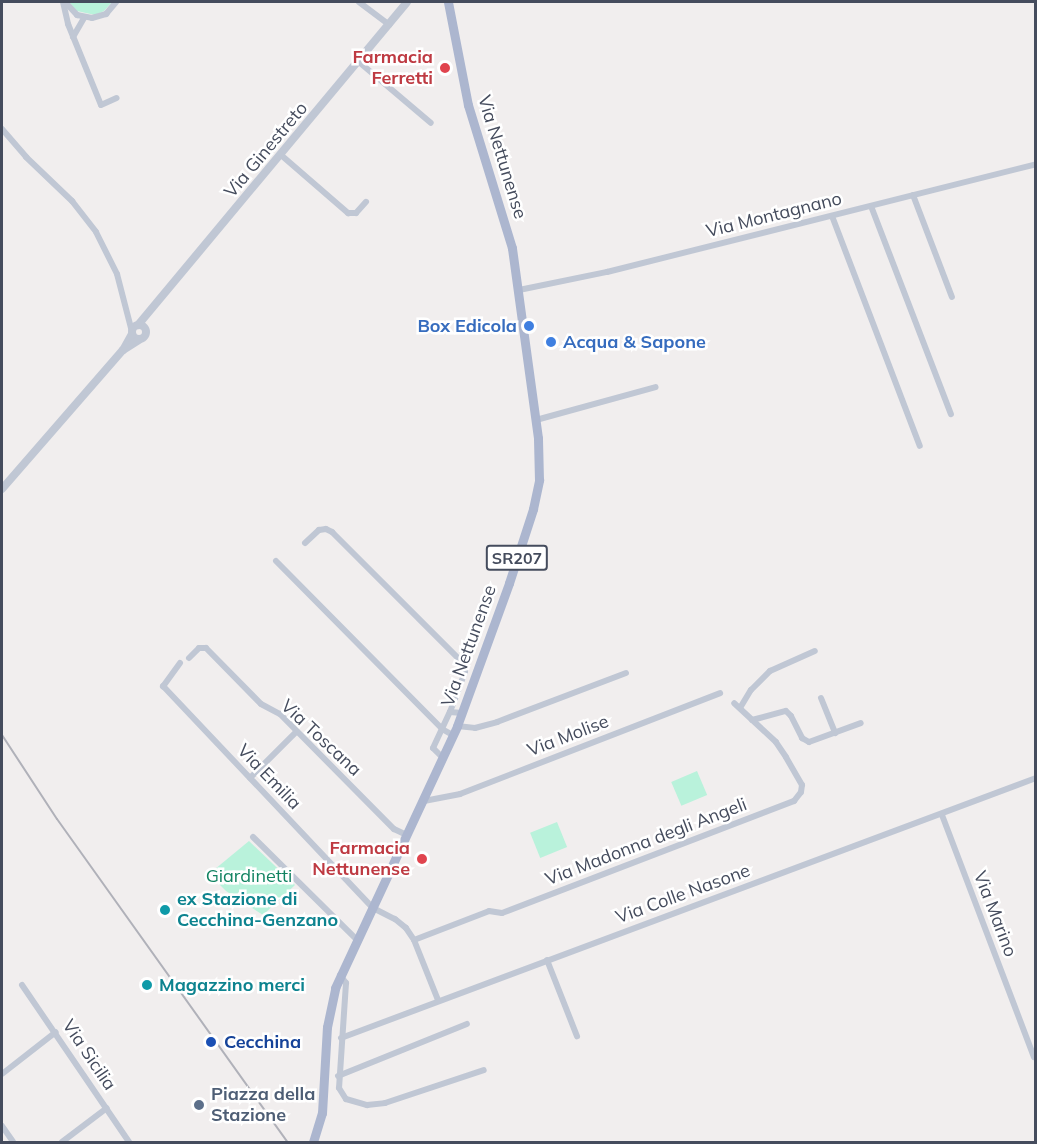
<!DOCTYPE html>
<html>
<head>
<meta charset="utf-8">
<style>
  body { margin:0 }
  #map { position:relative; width:1037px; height:1144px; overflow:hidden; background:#f1eeee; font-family:Mulish,sans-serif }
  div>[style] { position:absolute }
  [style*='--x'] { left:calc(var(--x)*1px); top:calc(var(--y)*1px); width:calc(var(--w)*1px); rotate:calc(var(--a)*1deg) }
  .green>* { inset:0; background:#b9f2db; transform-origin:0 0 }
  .minor>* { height:6px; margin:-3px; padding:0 3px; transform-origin:3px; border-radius:3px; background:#c0c7d4 }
  .tertiary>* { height:8px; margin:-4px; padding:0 4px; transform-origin:4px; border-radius:4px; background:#c0c7d4 }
  .tertiary>.ring { margin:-4px; padding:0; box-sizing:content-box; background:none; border:8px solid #c0c7d4; border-radius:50% }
  .primary>* { height:9px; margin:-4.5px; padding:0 4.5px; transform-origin:4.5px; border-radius:4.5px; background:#acb6cf }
  .rail>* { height:2px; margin:-1px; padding:0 1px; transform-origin:1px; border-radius:1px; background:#b0b1b9 }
  .dots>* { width:16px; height:16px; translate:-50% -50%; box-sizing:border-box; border:3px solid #fff; border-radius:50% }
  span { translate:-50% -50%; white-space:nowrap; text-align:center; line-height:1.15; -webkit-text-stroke:5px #fff; paint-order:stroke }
  .shield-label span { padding:2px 4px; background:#fff; border:2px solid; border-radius:4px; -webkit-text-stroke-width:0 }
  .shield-label { font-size:16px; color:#454c5d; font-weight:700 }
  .health-label { font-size:18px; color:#be3a42; font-weight:700 }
  .right { translate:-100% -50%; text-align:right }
  .street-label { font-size:18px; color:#454c5d }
  .shop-label { font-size:18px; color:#366cbe; font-weight:700 }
  .left { translate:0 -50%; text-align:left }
  .park-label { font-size:18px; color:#118361 }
  .culture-label { font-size:18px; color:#0d838f; font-weight:700 }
  .transit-label { font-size:18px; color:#164399; font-weight:700 }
  .service-label { font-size:18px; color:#4e5e75; font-weight:700 }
  .frame { position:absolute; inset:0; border:3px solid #454c5d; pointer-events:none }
</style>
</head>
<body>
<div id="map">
  <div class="green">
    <i style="clip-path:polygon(69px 2px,112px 2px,104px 11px,95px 15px,77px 11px)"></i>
    <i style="left:697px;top:771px;width:26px;height:28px;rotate:67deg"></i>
    <i style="left:557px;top:822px;width:27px;height:29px;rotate:68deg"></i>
    <i style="clip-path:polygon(249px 841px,295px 885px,263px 915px,226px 891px,209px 874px)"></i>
  </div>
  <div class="minor">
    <i style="--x:63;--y:2;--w:23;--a:77"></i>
    <i style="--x:68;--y:24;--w:87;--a:67.8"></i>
    <i style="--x:101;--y:105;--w:17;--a:-24"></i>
    <i style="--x:65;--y:2;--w:18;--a:47"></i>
    <i style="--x:77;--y:15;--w:15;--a:11"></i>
    <i style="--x:92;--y:18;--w:15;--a:-16"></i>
    <i style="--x:106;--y:14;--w:16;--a:-50"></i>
    <i style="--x:359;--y:2;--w:38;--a:37"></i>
    <i style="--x:73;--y:37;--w:22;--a:-60"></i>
    <i style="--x:359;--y:62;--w:94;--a:40.3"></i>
    <i style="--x:2;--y:129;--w:37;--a:49"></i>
    <i style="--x:26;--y:157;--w:64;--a:43.7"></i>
    <i style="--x:72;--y:201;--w:39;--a:52"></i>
    <i style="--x:96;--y:232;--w:47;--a:63.4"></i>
    <i style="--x:117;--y:274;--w:60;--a:75.5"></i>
    <i style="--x:281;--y:155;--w:89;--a:40.9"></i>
    <i style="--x:348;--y:213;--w:8;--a:0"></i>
    <i style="--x:356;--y:213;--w:15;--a:-48"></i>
    <i style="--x:913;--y:195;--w:109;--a:69.1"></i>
    <i style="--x:871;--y:206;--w:223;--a:69"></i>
    <i style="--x:832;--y:216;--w:246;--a:69.1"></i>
    <i style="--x:519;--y:290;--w:90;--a:-11.6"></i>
    <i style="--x:607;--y:272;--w:442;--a:-14.1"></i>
    <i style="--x:536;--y:420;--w:124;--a:-15.4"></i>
    <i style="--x:305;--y:543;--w:19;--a:-43"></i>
    <i style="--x:319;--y:530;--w:7;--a:-8"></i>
    <i style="--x:326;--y:529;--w:7;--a:27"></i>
    <i style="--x:332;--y:532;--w:184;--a:45"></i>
    <i style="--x:462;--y:662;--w:10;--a:73"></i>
    <i style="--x:465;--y:672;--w:43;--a:110.6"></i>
    <i style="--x:276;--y:561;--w:236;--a:45.3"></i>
    <i style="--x:442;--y:729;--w:13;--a:29"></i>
    <i style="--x:189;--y:658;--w:14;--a:-45"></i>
    <i style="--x:199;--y:648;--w:7;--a:0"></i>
    <i style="--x:206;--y:648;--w:78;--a:45.5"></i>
    <i style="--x:261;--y:704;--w:21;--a:28"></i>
    <i style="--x:280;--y:714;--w:162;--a:45.3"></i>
    <i style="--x:394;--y:829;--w:14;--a:25"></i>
    <i style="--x:180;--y:663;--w:29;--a:126"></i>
    <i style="--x:163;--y:686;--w:306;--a:46.6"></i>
    <i style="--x:373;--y:908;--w:25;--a:27"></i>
    <i style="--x:395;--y:919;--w:14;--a:39"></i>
    <i style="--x:406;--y:928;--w:14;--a:56"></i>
    <i style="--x:414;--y:940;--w:65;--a:68.2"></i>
    <i style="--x:821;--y:698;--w:38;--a:68"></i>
    <i style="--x:740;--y:708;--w:21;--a:-59"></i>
    <i style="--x:751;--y:690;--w:27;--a:-45"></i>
    <i style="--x:770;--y:671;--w:49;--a:-24"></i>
    <i style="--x:752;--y:720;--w:35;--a:-15"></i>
    <i style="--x:786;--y:711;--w:7;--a:45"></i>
    <i style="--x:791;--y:716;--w:25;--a:63"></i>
    <i style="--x:802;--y:738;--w:8;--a:30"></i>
    <i style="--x:809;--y:742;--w:55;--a:-20.1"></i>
    <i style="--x:457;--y:726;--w:18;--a:6"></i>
    <i style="--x:475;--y:728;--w:23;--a:-15"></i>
    <i style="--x:497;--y:722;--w:138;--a:-20.8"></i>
    <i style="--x:443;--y:758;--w:14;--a:-135"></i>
    <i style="--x:433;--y:748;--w:40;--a:-65"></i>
    <i style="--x:450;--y:712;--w:12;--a:5"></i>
    <i style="--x:250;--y:778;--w:66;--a:-45"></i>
    <i style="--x:424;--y:801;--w:37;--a:-11"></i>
    <i style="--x:460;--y:794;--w:279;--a:-21.2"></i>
    <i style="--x:942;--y:815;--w:259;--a:69.2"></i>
    <i style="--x:253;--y:837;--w:146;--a:44.7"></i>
    <i style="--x:414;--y:940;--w:80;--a:-21.1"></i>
    <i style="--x:489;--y:911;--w:13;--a:9"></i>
    <i style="--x:502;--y:913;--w:313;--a:-21"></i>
    <i style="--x:794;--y:801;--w:11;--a:-52"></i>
    <i style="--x:801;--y:792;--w:7;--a:-82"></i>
    <i style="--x:802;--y:785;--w:32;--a:-120"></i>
    <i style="--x:786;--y:757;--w:18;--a:-124"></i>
    <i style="--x:776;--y:742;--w:57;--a:-137.1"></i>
    <i style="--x:547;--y:960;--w:82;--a:68.5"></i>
    <i style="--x:340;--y:975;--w:10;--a:53"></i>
    <i style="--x:346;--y:983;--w:105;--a:93.8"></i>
    <i style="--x:339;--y:1088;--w:13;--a:58"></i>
    <i style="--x:346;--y:1099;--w:22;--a:16"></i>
    <i style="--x:367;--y:1105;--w:18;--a:-6"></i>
    <i style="--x:385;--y:1103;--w:104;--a:-18.4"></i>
    <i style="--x:22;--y:985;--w:190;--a:55.7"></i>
    <i style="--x:341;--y:1038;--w:742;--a:-20.51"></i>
    <i style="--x:2;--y:1074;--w:68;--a:-37.9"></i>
    <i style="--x:338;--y:1076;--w:139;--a:-22"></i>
    <i style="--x:2;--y:1126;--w:19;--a:55"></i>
    <i style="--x:62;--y:1142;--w:56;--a:-37.1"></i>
  </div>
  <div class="tertiary">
    <i class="ring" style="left:132px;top:325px;width:6px;height:6px"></i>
    <i style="--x:138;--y:325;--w:420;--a:-50.2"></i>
    <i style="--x:132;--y:334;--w:18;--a:119"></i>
    <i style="--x:123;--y:350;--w:19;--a:-32"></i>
    <i style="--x:2;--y:489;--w:184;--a:-49"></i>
  </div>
  <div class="primary">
    <i style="--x:313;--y:1142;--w:30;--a:-73"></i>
    <i style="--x:322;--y:1113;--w:86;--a:-86.7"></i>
    <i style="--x:327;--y:1027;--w:40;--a:-78"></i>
    <i style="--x:335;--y:988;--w:289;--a:-65"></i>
    <i style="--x:457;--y:726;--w:152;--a:-70"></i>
    <i style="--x:509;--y:583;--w:78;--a:-72"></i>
    <i style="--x:533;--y:509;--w:30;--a:-78"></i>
    <i style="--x:539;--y:480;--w:42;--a:-91.4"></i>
    <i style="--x:538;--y:438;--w:192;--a:-97.8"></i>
    <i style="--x:512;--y:248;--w:150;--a:-107.1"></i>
    <i style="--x:468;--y:105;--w:105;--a:-101"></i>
  </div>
  <div class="rail">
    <i style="--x:2;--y:735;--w:100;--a:56.8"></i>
    <i style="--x:57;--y:819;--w:397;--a:54.5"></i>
  </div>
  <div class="dots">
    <i style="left:445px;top:68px;background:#e0444e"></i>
    <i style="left:529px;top:326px;background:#3f7fe0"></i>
    <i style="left:551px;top:342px;background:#3f7fe0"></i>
    <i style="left:422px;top:859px;background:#e0444e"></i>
    <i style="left:165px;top:910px;background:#0f9aa8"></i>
    <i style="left:147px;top:985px;background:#0f9aa8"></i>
    <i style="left:211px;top:1042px;background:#1a4fb4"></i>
    <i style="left:199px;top:1105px;background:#5c6f8a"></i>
  </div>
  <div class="shield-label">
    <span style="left:517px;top:558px">SR207</span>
  </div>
  <div class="health-label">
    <span class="right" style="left:433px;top:68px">Farmacia<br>Ferretti</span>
    <span class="right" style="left:410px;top:859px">Farmacia<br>Nettunense</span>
  </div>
  <div class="street-label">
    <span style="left:266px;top:150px;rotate:-50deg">Via Ginestreto</span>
    <span style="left:502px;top:157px;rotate:73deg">Via Nettunense</span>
    <span style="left:774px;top:215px;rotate:-14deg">Via Montagnano</span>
    <span style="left:469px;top:646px;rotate:-70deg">Via Nettunense</span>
    <span style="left:568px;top:736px;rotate:-21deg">Via Molise</span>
    <span style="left:321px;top:738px;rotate:43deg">Via Toscana</span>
    <span style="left:269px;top:777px;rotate:46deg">Via Emilia</span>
    <span style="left:646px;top:842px;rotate:-21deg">Via Madonna degli Angeli</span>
    <span style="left:683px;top:894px;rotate:-20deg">Via Colle Nasone</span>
    <span style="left:995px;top:914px;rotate:69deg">Via Marino</span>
    <span style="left:89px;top:1055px;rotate:56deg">Via Sicilia</span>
  </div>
  <div class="shop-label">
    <span class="right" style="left:517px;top:326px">Box Edicola</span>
    <span class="left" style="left:563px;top:342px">Acqua &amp; Sapone</span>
  </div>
  <div class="park-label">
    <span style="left:249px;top:876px">Giardinetti</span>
  </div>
  <div class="culture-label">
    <span class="left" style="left:177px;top:910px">ex Stazione di<br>Cecchina-Genzano</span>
    <span class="left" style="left:159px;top:985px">Magazzino merci</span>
  </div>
  <div class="transit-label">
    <span class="left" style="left:224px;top:1042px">Cecchina</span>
  </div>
  <div class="service-label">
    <span class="left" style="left:211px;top:1105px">Piazza della<br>Stazione</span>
  </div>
  <div class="frame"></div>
</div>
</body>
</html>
